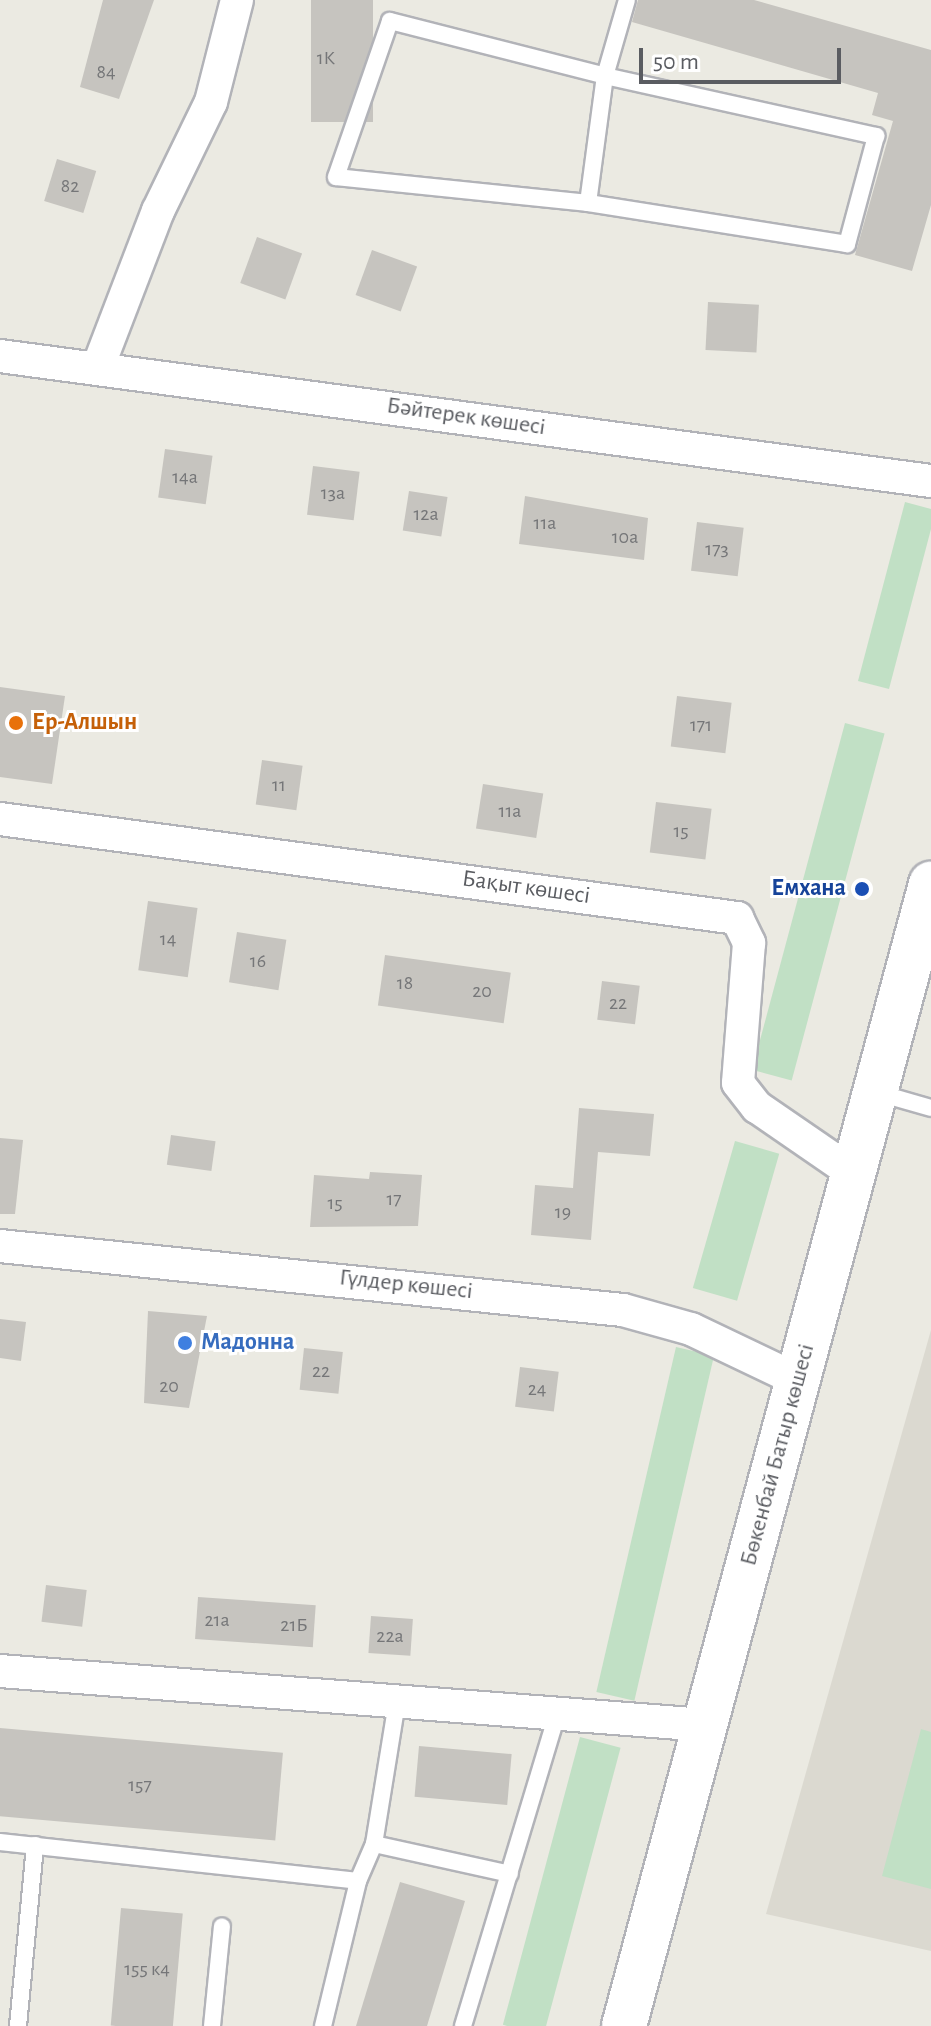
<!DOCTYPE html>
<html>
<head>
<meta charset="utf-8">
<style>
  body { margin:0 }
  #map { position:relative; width:931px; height:2026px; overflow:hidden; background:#ebeae2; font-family:"Alegreya Sans",sans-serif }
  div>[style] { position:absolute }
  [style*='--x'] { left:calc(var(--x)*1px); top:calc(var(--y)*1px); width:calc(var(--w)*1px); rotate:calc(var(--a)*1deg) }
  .education>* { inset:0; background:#dbd9d0 }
  .green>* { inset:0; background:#c1e0c5; transform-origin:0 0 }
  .building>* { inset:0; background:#c6c4bf; transform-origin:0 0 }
  .roads { filter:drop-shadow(2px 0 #b2b3b8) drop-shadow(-2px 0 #b2b3b8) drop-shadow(0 2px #b2b3b8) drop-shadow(0 -2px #b2b3b8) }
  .lane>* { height:16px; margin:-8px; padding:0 8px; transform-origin:8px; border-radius:8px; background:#fff }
  .street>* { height:32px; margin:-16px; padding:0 16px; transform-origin:16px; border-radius:16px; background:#fff }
  .secondary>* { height:44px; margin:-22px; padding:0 22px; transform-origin:22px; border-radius:22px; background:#fff }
  .dots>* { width:22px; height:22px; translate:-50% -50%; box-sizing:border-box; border:4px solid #fff; border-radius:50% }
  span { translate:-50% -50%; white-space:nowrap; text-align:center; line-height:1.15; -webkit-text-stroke:6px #fff; paint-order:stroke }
  .number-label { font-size:20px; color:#757678 }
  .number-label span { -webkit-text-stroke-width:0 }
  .street-label { font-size:24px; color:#5a5c61 }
  .food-label { font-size:24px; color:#c56008; font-weight:700 }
  .left { translate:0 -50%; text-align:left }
  .transit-label { font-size:24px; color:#164399; font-weight:700 }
  .right { translate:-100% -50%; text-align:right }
  .shop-label { font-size:24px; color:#366cbe; font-weight:700 }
  .scale { position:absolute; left:639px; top:48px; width:202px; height:36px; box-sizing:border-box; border:4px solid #5a5c61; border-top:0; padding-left:10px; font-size:24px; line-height:28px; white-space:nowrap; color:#5a5c61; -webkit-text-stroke:6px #fff; paint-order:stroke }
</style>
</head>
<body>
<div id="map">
  <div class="education">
    <i style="clip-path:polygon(931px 1330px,931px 1951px,766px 1914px)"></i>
  </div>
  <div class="green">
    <i style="clip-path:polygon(905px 502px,931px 509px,931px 529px,889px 689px,858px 681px)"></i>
    <i style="left:845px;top:723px;width:41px;height:359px;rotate:15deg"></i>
    <i style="left:735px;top:1141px;width:46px;height:153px;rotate:16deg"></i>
    <i style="left:676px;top:1347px;width:39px;height:354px;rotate:13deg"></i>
    <i style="clip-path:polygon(921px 1729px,931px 1732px,931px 1889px,882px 1876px)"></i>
    <i style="left:580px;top:1737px;width:42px;height:298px;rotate:15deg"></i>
  </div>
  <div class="building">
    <i style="clip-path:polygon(103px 0,154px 0,119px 99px,80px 87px)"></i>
    <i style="left:311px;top:0;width:62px;height:122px"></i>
    <i style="clip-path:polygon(638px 0,754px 0,931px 50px,931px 205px,912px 271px,855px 255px,893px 121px,872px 115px,878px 93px,632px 22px)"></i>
    <i style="left:57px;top:159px;width:41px;height:44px;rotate:17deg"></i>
    <i style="left:257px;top:237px;width:48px;height:49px;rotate:20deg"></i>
    <i style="left:372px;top:250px;width:48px;height:48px;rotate:20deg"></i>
    <i style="left:708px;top:302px;width:51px;height:48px;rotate:3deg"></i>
    <i style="left:165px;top:449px;width:48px;height:49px;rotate:8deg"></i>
    <i style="left:313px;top:466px;width:47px;height:49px;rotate:7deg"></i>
    <i style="left:409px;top:491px;width:39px;height:40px;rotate:9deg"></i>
    <i style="clip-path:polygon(525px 496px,648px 518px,644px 560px,519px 544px)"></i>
    <i style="left:697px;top:522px;width:47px;height:49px;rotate:7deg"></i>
    <i style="clip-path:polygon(0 687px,65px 696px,52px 784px,0 777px)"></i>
    <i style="left:677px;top:696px;width:55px;height:51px;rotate:7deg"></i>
    <i style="left:262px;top:760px;width:41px;height:45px;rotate:8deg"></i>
    <i style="left:483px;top:784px;width:61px;height:45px;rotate:9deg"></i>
    <i style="left:656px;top:802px;width:56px;height:51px;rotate:7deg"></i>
    <i style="left:148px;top:901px;width:50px;height:70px;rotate:8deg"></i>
    <i style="left:237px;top:932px;width:50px;height:51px;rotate:9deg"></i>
    <i style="left:385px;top:955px;width:127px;height:51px;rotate:8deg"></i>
    <i style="left:602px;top:981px;width:38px;height:39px;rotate:7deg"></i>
    <i style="clip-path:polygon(579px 1108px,654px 1114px,650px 1156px,598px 1152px,591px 1240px,531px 1235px,535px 1185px,573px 1188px)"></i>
    <i style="left:171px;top:1135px;width:45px;height:30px;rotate:8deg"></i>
    <i style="clip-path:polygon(0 1138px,23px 1140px,15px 1214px,0 1214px)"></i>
    <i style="clip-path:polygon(370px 1172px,422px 1175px,418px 1226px,310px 1227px,314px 1175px,369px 1179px)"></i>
    <i style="clip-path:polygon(148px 1311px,207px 1316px,189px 1408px,144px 1403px)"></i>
    <i style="clip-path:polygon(0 1319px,26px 1322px,21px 1361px,0 1358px)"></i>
    <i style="left:304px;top:1348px;width:39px;height:42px;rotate:6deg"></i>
    <i style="left:520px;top:1367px;width:39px;height:40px;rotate:7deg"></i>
    <i style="left:46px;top:1585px;width:41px;height:37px;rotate:7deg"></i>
    <i style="left:198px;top:1597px;width:118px;height:42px;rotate:4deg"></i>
    <i style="left:371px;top:1616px;width:42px;height:37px;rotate:4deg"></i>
    <i style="left:0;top:1728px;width:284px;height:88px;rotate:5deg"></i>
    <i style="left:419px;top:1746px;width:93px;height:51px;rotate:5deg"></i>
    <i style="clip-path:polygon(400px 1882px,465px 1901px,427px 2026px,356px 2026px)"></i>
    <i style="left:121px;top:1908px;width:62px;height:118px;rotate:5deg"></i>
  </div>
  <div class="roads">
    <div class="lane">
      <i style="--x:588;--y:203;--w:253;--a:-174.1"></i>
      <i style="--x:336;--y:177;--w:165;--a:-70.9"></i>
      <i style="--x:390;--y:21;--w:222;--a:14.3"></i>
      <i style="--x:605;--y:76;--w:278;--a:12.5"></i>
      <i style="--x:876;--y:136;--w:112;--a:105"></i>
      <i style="--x:847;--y:244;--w:262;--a:-171"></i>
      <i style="--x:588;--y:203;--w:128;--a:-82.4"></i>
      <i style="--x:605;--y:76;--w:79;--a:-73.9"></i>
      <i style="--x:875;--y:1092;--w:58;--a:15.9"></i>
      <i style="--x:0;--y:1842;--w:360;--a:6.2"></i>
      <i style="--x:358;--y:1881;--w:40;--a:-66.6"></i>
      <i style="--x:374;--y:1844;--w:144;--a:-80.8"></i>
      <i style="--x:374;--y:1844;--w:139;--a:12.4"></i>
      <i style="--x:18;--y:2026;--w:182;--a:-84.6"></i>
      <i style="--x:212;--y:2026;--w:100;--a:-84.3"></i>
      <i style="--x:323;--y:2026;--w:149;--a:-76.4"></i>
      <i style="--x:463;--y:2026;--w:326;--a:-73.2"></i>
    </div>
    <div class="street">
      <i style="--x:0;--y:356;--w:939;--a:7.65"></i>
      <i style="--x:98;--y:367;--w:167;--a:-69"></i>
      <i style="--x:158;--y:211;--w:121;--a:-64.1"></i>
      <i style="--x:211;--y:102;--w:105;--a:-75.7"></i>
      <i style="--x:0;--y:819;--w:744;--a:7.65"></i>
      <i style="--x:737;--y:918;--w:28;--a:64"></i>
      <i style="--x:749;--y:943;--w:140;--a:94.5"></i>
      <i style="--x:738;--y:1083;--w:31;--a:52"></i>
      <i style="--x:757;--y:1107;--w:116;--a:34.5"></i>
      <i style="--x:0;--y:1246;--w:626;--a:5.87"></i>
      <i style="--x:623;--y:1310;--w:71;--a:15.6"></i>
      <i style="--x:691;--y:1329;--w:119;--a:25.5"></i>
      <i style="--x:0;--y:1671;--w:707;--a:4.38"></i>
    </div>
    <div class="secondary">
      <i style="--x:624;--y:2026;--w:1183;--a:-74.95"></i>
    </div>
  </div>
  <div class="dots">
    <i style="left:16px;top:723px;background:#e8710a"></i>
    <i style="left:862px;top:889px;background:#1a4fb4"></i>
    <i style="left:185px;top:1343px;background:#3f7fe0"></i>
  </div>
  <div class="number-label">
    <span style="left:326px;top:58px">1К</span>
    <span style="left:106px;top:72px">84</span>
    <span style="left:70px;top:186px">82</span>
    <span style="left:185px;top:477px">14а</span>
    <span style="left:333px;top:493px">13а</span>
    <span style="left:426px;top:514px">12а</span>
    <span style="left:545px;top:523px">11а</span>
    <span style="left:625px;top:537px">10а</span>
    <span style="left:717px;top:549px">173</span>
    <span style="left:701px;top:725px">171</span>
    <span style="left:279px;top:785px">11</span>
    <span style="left:510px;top:811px">11а</span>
    <span style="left:681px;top:831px">15</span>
    <span style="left:168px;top:939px">14</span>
    <span style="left:258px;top:961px">16</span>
    <span style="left:405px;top:983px">18</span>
    <span style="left:482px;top:991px">20</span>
    <span style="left:618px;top:1003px">22</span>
    <span style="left:394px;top:1199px">17</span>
    <span style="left:335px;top:1203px">15</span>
    <span style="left:563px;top:1212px">19</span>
    <span style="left:321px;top:1371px">22</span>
    <span style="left:169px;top:1386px">20</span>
    <span style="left:537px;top:1389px">24</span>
    <span style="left:217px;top:1620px">21а</span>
    <span style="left:294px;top:1625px">21Б</span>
    <span style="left:390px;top:1636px">22а</span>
    <span style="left:140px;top:1785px">157</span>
    <span style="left:147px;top:1969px">155 к4</span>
  </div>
  <div class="street-label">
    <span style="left:466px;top:417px;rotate:8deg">Бәйтерек көшесі</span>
    <span style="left:526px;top:888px;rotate:8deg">Бақыт көшесі</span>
    <span style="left:406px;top:1285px;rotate:6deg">Гүлдер көшесі</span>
    <span style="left:778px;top:1455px;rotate:-75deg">Бөкенбай Батыр көшесі</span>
  </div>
  <div class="food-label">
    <span class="left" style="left:32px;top:723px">Ер-Алшын</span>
  </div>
  <div class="transit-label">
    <span class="right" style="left:846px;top:889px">Емхана</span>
  </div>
  <div class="shop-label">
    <span class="left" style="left:201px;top:1343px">Мадонна</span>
  </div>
  <div class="scale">50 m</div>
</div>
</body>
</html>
